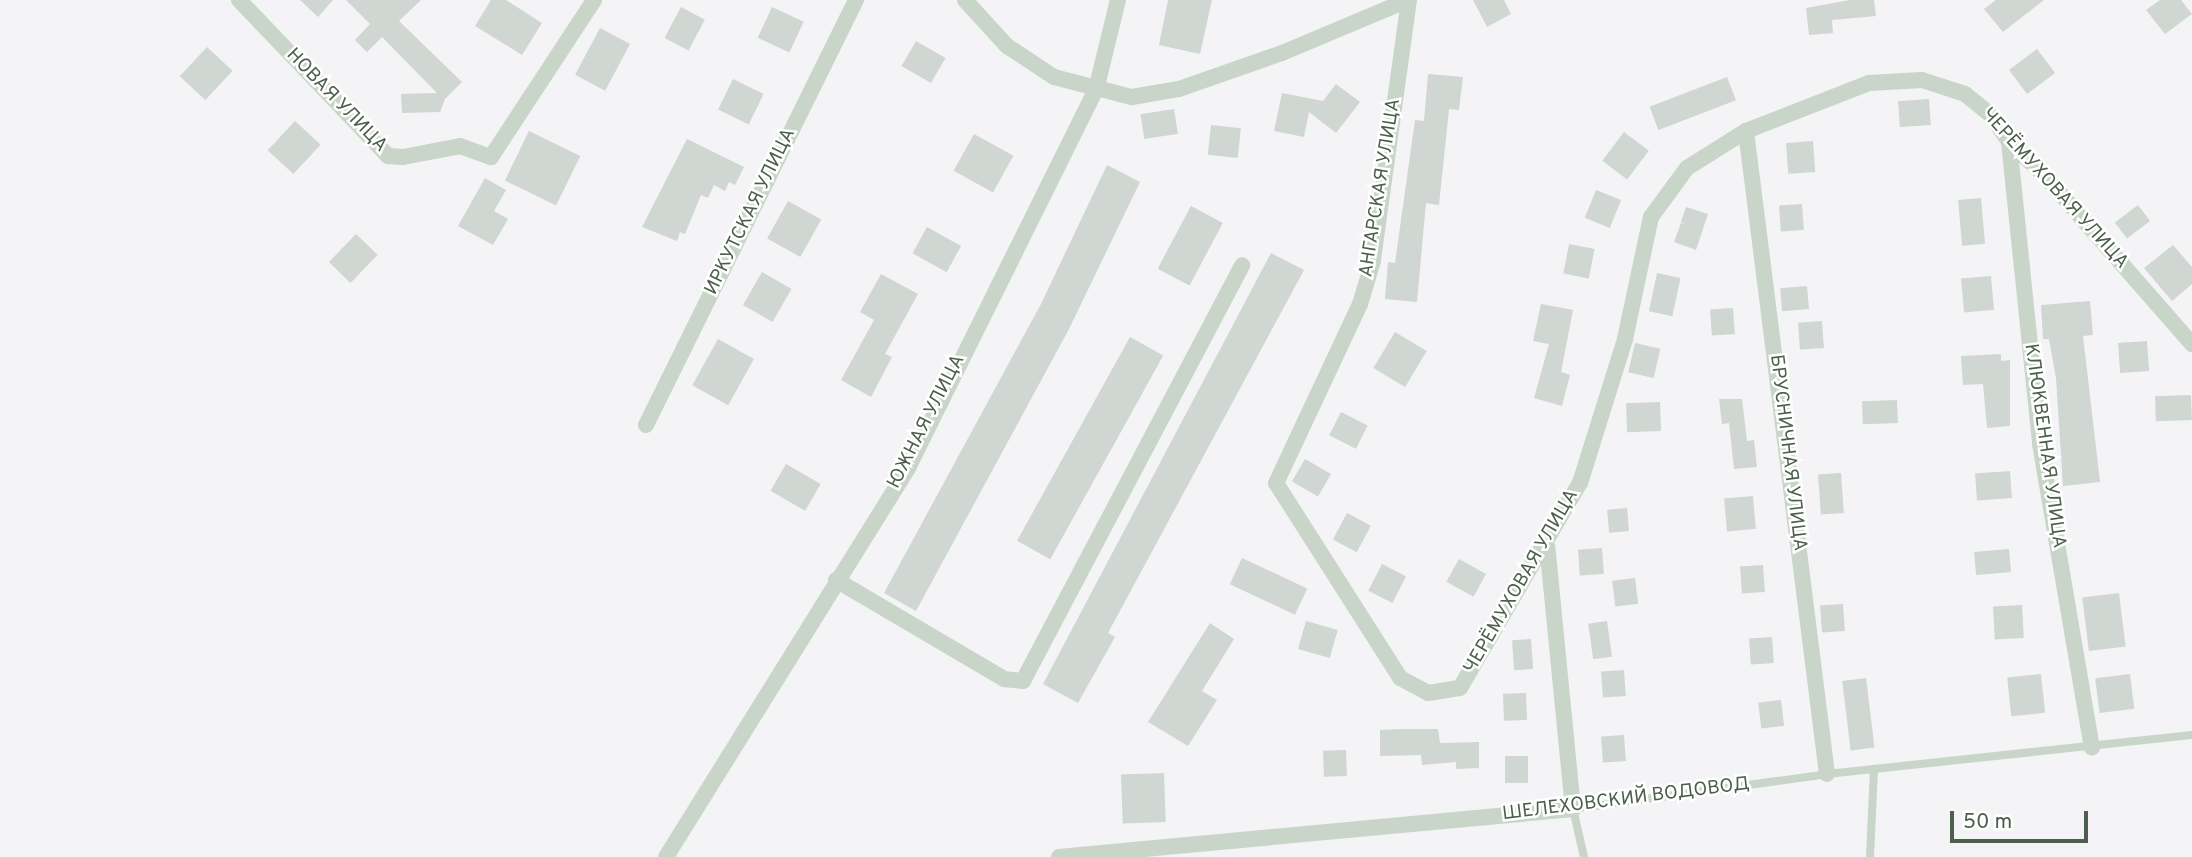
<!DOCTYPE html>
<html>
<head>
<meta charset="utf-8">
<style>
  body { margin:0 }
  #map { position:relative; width:2192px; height:857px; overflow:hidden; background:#f4f3f5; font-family:Overpass,sans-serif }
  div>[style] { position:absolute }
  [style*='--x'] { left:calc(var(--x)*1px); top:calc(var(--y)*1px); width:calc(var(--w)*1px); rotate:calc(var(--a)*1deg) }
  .building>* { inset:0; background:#d0d6d1; transform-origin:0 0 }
  .lane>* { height:8px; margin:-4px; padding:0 4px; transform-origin:4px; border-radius:4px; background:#c8d5c8 }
  .street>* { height:16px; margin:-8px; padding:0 8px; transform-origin:8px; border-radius:8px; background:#c8d5c8 }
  span { translate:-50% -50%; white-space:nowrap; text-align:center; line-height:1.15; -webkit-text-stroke:5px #fff; paint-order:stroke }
  .street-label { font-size:19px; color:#4c5f4c }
  .scale { position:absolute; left:1950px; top:811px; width:138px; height:32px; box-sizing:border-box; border:4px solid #4c5f4c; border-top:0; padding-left:9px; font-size:21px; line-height:24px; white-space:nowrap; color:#4c5f4c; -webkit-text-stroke:5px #fff; paint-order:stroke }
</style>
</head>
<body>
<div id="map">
  <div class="building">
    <i style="clip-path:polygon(300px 0,333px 0,318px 17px)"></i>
    <i style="clip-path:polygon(346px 0,421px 0,399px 21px,462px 82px,445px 99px,440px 112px,402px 113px,401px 94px,437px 93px,382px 37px,367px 52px,355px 40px,370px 24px)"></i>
    <i style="clip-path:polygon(491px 0,506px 0,542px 23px,522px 55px,475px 26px)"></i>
    <i style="clip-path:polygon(1168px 0,1212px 0,1200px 54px,1159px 45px)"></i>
    <i style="clip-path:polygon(1473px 0,1504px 0,1511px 14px,1487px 27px)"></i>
    <i style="clip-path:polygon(1850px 0,1874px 0,1876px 16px,1832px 20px,1833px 33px,1809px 35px,1806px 8px)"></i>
    <i style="clip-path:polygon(1996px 0,2044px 0,2003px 32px,1984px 9px)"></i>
    <i style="clip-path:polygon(2160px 0,2181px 0,2192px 14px,2165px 34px,2146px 10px)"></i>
    <i style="left:681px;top:7px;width:27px;height:35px;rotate:28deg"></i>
    <i style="left:772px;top:7px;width:35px;height:34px;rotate:25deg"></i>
    <i style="left:600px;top:28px;width:34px;height:53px;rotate:28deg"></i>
    <i style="left:916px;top:41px;width:34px;height:29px;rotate:30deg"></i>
    <i style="left:207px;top:47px;width:35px;height:40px;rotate:43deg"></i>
    <i style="left:2037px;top:49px;width:30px;height:35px;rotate:53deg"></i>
    <i style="clip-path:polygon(1428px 74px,1463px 77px,1459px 110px,1449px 109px,1439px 205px,1426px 203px,1417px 302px,1385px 299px,1388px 262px,1395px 263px,1415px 120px,1424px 121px)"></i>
    <i style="left:1727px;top:77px;width:25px;height:83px;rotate:69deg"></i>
    <i style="left:733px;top:79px;width:34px;height:34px;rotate:26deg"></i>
    <i style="clip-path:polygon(1336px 84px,1360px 102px,1336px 133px,1309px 112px,1304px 137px,1274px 131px,1282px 93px,1323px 101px)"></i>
    <i style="left:1929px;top:99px;width:26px;height:31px;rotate:86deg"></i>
    <i style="left:1174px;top:109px;width:25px;height:34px;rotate:81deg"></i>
    <i style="left:295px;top:121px;width:35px;height:40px;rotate:43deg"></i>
    <i style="left:1211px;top:125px;width:30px;height:30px;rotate:6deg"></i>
    <i style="left:529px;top:131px;width:57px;height:55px;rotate:26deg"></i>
    <i style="left:1624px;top:132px;width:31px;height:36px;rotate:37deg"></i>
    <i style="left:974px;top:134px;width:45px;height:42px;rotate:29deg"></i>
    <i style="clip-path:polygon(687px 139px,744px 167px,735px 185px,729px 182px,725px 191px,714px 185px,708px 198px,701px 195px,685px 234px,680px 232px,677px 241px,642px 227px)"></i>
    <i style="left:1813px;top:141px;width:31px;height:27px;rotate:86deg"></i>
    <i style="clip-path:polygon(1107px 165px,1140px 182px,1069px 329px,916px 611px,884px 593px,1041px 304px)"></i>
    <i style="clip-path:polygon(485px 178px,506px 190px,494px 211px,508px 219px,493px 245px,458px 226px)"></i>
    <i style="left:1596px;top:190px;width:27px;height:30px;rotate:22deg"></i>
    <i style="left:1981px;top:198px;width:46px;height:23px;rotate:85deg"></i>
    <i style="left:788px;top:201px;width:38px;height:43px;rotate:29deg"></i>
    <i style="left:1802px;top:204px;width:26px;height:23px;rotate:86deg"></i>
    <i style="left:2138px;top:205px;width:20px;height:29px;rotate:53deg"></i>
    <i style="left:1191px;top:206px;width:36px;height:71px;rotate:28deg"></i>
    <i style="clip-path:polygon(1686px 207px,1708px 214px,1696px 250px,1674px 242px,1681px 223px,1685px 224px,1681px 222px)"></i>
    <i style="left:927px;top:227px;width:39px;height:30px;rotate:29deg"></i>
    <i style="left:356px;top:234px;width:30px;height:39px;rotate:44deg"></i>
    <i style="left:1569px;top:244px;width:26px;height:30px;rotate:11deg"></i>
    <i style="clip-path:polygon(2173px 245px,2192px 267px,2192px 284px,2172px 301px,2144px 268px)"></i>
    <i style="clip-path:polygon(1271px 253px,1304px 270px,1108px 633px,1115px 637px,1078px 703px,1043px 684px)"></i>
    <i style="left:762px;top:272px;width:34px;height:38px;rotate:30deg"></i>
    <i style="left:1657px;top:273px;width:24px;height:39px;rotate:12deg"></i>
    <i style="clip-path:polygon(881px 274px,918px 294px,885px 354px,892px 357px,871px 397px,841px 380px,874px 320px,860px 312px)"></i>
    <i style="left:1991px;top:276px;width:34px;height:30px;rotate:85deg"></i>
    <i style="left:1807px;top:286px;width:23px;height:27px;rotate:85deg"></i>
    <i style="clip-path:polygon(2090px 301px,2093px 335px,2083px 336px,2100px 482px,2063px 486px,2056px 378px,2049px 339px,2043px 339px,2041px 305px)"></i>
    <i style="clip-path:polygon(1541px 304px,1573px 310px,1561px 372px,1570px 375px,1562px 406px,1534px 398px,1549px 344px,1533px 341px)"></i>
    <i style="left:1733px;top:308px;width:26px;height:23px;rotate:86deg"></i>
    <i style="left:1822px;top:321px;width:27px;height:24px;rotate:86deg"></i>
    <i style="left:1395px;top:332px;width:37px;height:42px;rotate:31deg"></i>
    <i style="left:1130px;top:337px;width:38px;height:233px;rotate:29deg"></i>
    <i style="left:718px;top:339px;width:41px;height:53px;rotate:29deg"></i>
    <i style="left:2147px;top:341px;width:30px;height:29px;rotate:86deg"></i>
    <i style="left:1635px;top:343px;width:26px;height:30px;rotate:13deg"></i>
    <i style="clip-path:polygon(2001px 354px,2001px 361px,2010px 360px,2010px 426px,1987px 428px,1983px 384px,1963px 385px,1961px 356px)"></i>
    <i style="left:2191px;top:395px;width:25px;height:36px;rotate:88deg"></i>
    <i style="clip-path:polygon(1719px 399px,1742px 399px,1747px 441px,1754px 440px,1757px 467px,1734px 469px,1729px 423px,1722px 424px)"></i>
    <i style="left:1897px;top:400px;width:23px;height:35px;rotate:88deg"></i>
    <i style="left:1660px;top:402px;width:29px;height:34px;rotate:88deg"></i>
    <i style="left:1341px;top:412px;width:30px;height:26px;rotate:27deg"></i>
    <i style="left:1305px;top:459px;width:30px;height:26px;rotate:30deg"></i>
    <i style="left:786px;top:464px;width:40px;height:31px;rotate:30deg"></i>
    <i style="left:2010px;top:471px;width:27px;height:35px;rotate:86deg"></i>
    <i style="left:1841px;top:473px;width:40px;height:23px;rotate:86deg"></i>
    <i style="left:1753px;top:496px;width:33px;height:29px;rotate:85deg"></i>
    <i style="left:1627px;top:508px;width:23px;height:20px;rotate:85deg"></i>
    <i style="left:1347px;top:513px;width:27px;height:30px;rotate:28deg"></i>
    <i style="left:1602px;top:548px;width:26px;height:24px;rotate:86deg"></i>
    <i style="left:2009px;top:549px;width:23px;height:35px;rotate:85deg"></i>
    <i style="left:1242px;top:558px;width:72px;height:29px;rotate:25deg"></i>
    <i style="left:1459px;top:559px;width:31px;height:26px;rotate:29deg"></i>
    <i style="left:1382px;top:564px;width:27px;height:30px;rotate:27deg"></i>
    <i style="left:1763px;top:565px;width:27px;height:23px;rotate:86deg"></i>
    <i style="left:1635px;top:578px;width:26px;height:23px;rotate:83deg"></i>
    <i style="left:2119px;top:593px;width:54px;height:37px;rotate:83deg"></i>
    <i style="left:1843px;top:604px;width:27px;height:23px;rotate:86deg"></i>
    <i style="left:2022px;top:605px;width:33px;height:29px;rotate:87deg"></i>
    <i style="left:1306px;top:621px;width:33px;height:29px;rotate:16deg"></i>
    <i style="left:1607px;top:621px;width:36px;height:19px;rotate:82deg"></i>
    <i style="clip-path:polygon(1210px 623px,1234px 639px,1202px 691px,1217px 700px,1188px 746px,1148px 722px)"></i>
    <i style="left:1772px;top:637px;width:26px;height:23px;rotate:86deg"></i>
    <i style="left:1531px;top:639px;width:30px;height:19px;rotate:86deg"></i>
    <i style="left:1624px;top:670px;width:26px;height:23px;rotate:86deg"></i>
    <i style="left:2041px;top:674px;width:39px;height:34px;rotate:84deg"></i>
    <i style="left:2130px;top:674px;width:35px;height:35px;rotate:83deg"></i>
    <i style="left:1866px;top:678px;width:70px;height:24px;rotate:83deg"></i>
    <i style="left:1526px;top:693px;width:27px;height:23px;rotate:88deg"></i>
    <i style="left:1781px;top:700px;width:26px;height:23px;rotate:83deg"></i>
    <i style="clip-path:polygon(1403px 729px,1438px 729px,1440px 743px,1479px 742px,1479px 768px,1456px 769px,1456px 762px,1422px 765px,1421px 755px,1380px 756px,1380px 730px)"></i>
    <i style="left:1624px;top:735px;width:26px;height:23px;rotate:86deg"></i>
    <i style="left:1346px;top:750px;width:26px;height:23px;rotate:88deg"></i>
    <i style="left:1505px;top:756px;width:23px;height:27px"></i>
    <i style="left:1164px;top:773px;width:49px;height:43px;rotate:88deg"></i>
  </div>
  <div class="lane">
    <i style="--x:1584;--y:857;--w:49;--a:-102.9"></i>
    <i style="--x:1573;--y:809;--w:256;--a:-7.8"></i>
    <i style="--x:1827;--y:774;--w:367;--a:-6.1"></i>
    <i style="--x:1870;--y:857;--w:88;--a:-87.4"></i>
  </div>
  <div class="street">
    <i style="--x:239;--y:0;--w:216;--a:46.3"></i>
    <i style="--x:388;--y:156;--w:15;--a:4"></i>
    <i style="--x:403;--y:157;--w:58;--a:-10.9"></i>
    <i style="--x:460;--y:146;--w:33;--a:20"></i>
    <i style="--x:491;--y:157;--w:188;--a:-56.7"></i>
    <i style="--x:965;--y:0;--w:62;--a:47.6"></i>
    <i style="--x:1007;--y:46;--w:56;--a:33.4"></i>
    <i style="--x:1054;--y:77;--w:81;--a:14.4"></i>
    <i style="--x:1132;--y:97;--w:48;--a:-9.7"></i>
    <i style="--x:1179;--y:89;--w:109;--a:-19.3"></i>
    <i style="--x:1282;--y:53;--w:137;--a:-22.8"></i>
    <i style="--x:1409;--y:0;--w:263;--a:97.9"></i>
    <i style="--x:1373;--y:261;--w:45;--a:106.8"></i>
    <i style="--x:1360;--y:304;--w:198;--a:115.1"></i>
    <i style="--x:1276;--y:483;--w:231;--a:57.5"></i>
    <i style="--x:1400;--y:678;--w:32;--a:28"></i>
    <i style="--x:1428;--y:693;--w:32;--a:-9"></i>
    <i style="--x:1460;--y:688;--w:238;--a:-59.7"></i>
    <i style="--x:1580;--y:483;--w:151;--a:-72.6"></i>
    <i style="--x:1625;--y:339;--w:125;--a:-78"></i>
    <i style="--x:1651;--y:217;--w:61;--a:-53.7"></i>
    <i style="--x:1687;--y:168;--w:70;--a:-32.1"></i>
    <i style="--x:1746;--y:131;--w:132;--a:-21.3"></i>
    <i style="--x:1869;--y:83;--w:53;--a:-3.2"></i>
    <i style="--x:1922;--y:80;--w:45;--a:18"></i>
    <i style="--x:1965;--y:94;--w:33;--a:39"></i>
    <i style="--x:1991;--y:115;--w:32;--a:56"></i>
    <i style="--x:2009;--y:142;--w:48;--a:43.3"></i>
    <i style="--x:2044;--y:175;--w:225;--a:48.8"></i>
    <i style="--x:1746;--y:131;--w:648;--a:82.82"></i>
    <i style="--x:2009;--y:142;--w:304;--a:84.1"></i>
    <i style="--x:2040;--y:444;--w:308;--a:80.3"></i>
    <i style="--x:646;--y:425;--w:474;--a:-63.7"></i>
    <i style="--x:836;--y:580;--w:195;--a:30.5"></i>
    <i style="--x:1004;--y:679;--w:19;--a:6"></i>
    <i style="--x:1023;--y:681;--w:470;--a:-62.2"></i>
    <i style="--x:666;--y:857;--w:460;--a:-58.1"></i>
    <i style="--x:909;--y:466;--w:420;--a:-63.6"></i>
    <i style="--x:1096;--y:90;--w:93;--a:-76.3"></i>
    <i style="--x:1059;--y:857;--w:516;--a:-5.34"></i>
    <i style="--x:1573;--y:809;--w:264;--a:-95.6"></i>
  </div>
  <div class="street-label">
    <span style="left:336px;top:101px;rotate:46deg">НОВАЯ УЛИЦА</span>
    <span style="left:1381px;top:188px;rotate:-81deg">АНГАРСКАЯ УЛИЦА</span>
    <span style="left:2054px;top:189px;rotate:48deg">ЧЕРЁМУХОВАЯ УЛИЦА</span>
    <span style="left:751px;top:212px;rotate:-64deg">ИРКУТСКАЯ УЛИЦА</span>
    <span style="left:927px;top:422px;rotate:-63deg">ЮЖНАЯ УЛИЦА</span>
    <span style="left:2044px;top:446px;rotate:82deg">КЛЮКВЕННАЯ УЛИЦА</span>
    <span style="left:1787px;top:453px;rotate:83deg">БРУСНИЧНАЯ УЛИЦА</span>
    <span style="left:1522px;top:582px;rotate:-60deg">ЧЕРЁМУХОВАЯ УЛИЦА</span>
    <span style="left:1626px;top:800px;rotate:-7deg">ШЕЛЕХОВСКИЙ ВОДОВОД</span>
  </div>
  <div class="scale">50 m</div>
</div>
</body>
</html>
